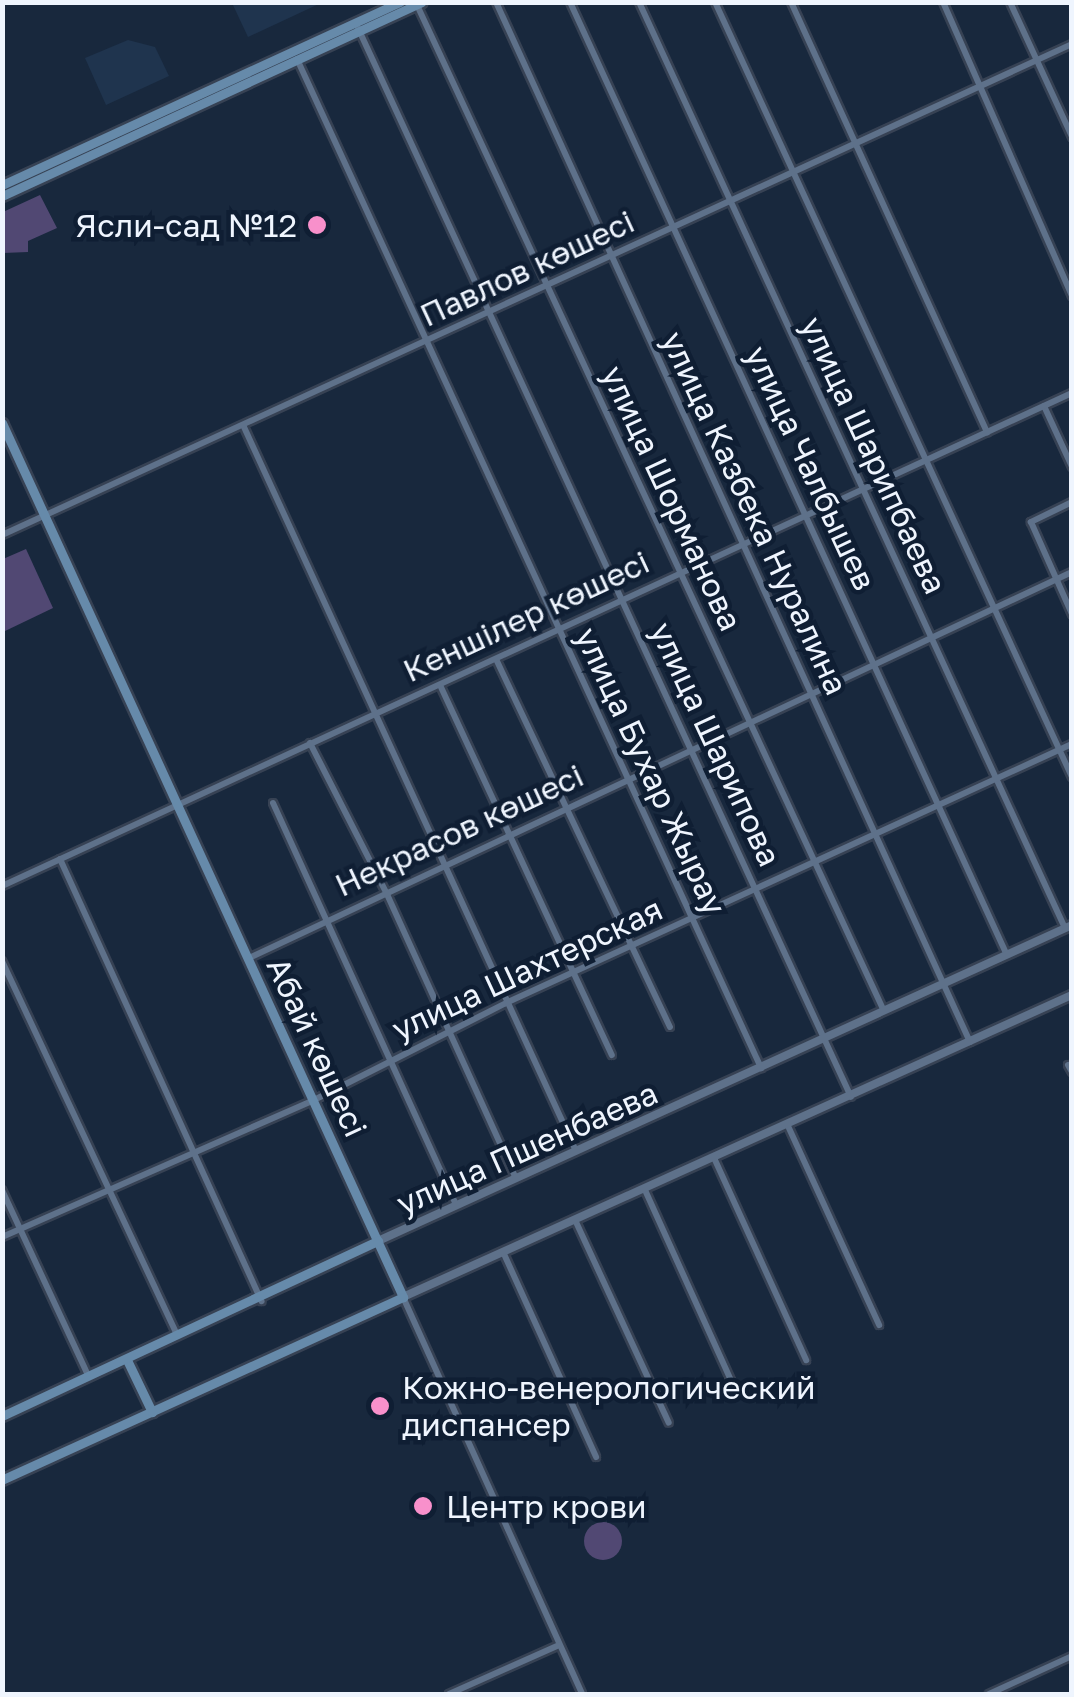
<!DOCTYPE html>
<html>
<head>
<meta charset="utf-8">
<style>
  body { margin:0 }
  #map { position:relative; width:1074px; height:1697px; overflow:hidden; background:#18283d; font-family:"Golos Text",sans-serif }
  div>[style] { position:absolute }
  [style*='--x'] { left:calc(var(--x)*1px); top:calc(var(--y)*1px); width:calc(var(--w)*1px); rotate:calc(var(--a)*1deg) }
  .built>* { inset:0; background:#1f344e }
  .green>* { inset:0; background:#514873 }
  .round { border-radius:50% }
  .roads { filter:drop-shadow(2px 0 #374254) drop-shadow(-2px 0 #374254) drop-shadow(0 2px #374254) drop-shadow(0 -2px #374254) }
  .minor>* { height:6px; margin:-3px; padding:0 3px; transform-origin:3px; border-radius:3px; background:#5e718a }
  .tertiary>* { height:8px; margin:-4px; padding:0 4px; transform-origin:4px; border-radius:4px; background:#5e718a }
  .secondary>* { height:9px; margin:-4.5px; padding:0 4.5px; transform-origin:4.5px; border-radius:4.5px; background:#668aaa }
  .dots>* { width:28px; height:28px; translate:-50% -50%; box-sizing:border-box; border:5px solid #0f1e33; border-radius:50% }
  span { translate:-50% -50%; white-space:nowrap; text-align:center; line-height:1.15; -webkit-text-stroke:9px #0f1e33; paint-order:stroke }
  .poi-label { font-size:32px; color:#eff5fe }
  .right { translate:-100% -50%; text-align:right }
  .left { translate:0 -50%; text-align:left }
  .street-label { font-size:32px; color:#eff5fe }
  .frame { position:absolute; inset:0; border:5px solid #eff5fe; pointer-events:none }
</style>
</head>
<body>
<div id="map">
  <div class="built">
    <i style="clip-path:polygon(232px 3px,321px 3px,248px 37px)"></i>
    <i style="clip-path:polygon(128px 40px,155px 47px,169px 76px,106px 105px,85px 58px)"></i>
  </div>
  <div class="green">
    <i style="clip-path:polygon(40px 195px,57px 228px,28px 241px,28px 252px,3px 253px,3px 212px)"></i>
    <i style="clip-path:polygon(26px 549px,53px 608px,3px 632px,3px 559px)"></i>
    <i class="round" style="left:584px;top:1522px;width:38px;height:38px"></i>
  </div>
  <div class="roads">
    <div class="minor">
      <i style="--x:496;--y:2;--w:1143;--a:65.5"></i>
      <i style="--x:570;--y:2;--w:1048;--a:65.37"></i>
      <i style="--x:639;--y:2;--w:1019;--a:65.3"></i>
      <i style="--x:715;--y:2;--w:853;--a:65.27"></i>
      <i style="--x:791;--y:2;--w:473;--a:65.5"></i>
      <i style="--x:943;--y:2;--w:321;--a:66.3"></i>
      <i style="--x:1010;--y:2;--w:149;--a:65.3"></i>
      <i style="--x:417;--y:5;--w:1109;--a:65.1"></i>
      <i style="--x:358;--y:28;--w:1177;--a:65.24"></i>
      <i style="--x:297;--y:59;--w:1111;--a:65.3"></i>
      <i style="--x:1044;--y:406;--w:67;--a:65.3"></i>
      <i style="--x:244;--y:427;--w:796;--a:65.37"></i>
      <i style="--x:1072;--y:502;--w:46;--a:154"></i>
      <i style="--x:1031;--y:522;--w:101;--a:66"></i>
      <i style="--x:2;--y:535;--w:1177;--a:-24.65"></i>
      <i style="--x:496;--y:659;--w:407;--a:64.7"></i>
      <i style="--x:440;--y:685;--w:408;--a:65.1"></i>
      <i style="--x:310;--y:743;--w:167;--a:63"></i>
      <i style="--x:386;--y:892;--w:314;--a:65.6"></i>
      <i style="--x:273;--y:803;--w:442;--a:65.5"></i>
      <i style="--x:60;--y:859;--w:486;--a:65.5"></i>
      <i style="--x:2;--y:886;--w:1178;--a:-24.74"></i>
      <i style="--x:249;--y:958;--w:909;--a:-25.13"></i>
      <i style="--x:2;--y:961;--w:414;--a:64.9"></i>
      <i style="--x:1068;--y:1065;--w:8;--a:60"></i>
      <i style="--x:788;--y:1126;--w:219;--a:65.4"></i>
      <i style="--x:715;--y:1160;--w:220;--a:65.5"></i>
      <i style="--x:2;--y:1190;--w:206;--a:65.1"></i>
      <i style="--x:645;--y:1190;--w:222;--a:65.7"></i>
      <i style="--x:576;--y:1222;--w:221;--a:65.2"></i>
      <i style="--x:2;--y:1237;--w:341;--a:-23.7"></i>
      <i style="--x:314;--y:1100;--w:217;--a:-26.8"></i>
      <i style="--x:508;--y:1002;--w:620;--a:-24.58"></i>
      <i style="--x:504;--y:1254;--w:223;--a:65.6"></i>
      <i style="--x:403;--y:1297;--w:435;--a:65.7"></i>
      <i style="--x:449;--y:1694;--w:120;--a:-24"></i>
      <i style="--x:989;--y:1694;--w:91;--a:-24.6"></i>
    </div>
    <div class="tertiary">
      <i style="--x:378;--y:1241;--w:763;--a:-24.48"></i>
      <i style="--x:403;--y:1297;--w:734;--a:-24.3"></i>
    </div>
    <div class="secondary">
      <i style="--x:2;--y:185;--w:438;--a:-24.7"></i>
      <i style="--x:2;--y:196;--w:462;--a:-24.8"></i>
      <i style="--x:2;--y:423;--w:962;--a:65.35"></i>
      <i style="--x:403;--y:1297;--w:441;--a:155.5"></i>
      <i style="--x:127;--y:1360;--w:58;--a:64.3"></i>
      <i style="--x:2;--y:1416;--w:415;--a:-25"></i>
    </div>
  </div>
  <div class="dots">
    <i style="left:317px;top:225px;background:#f890cb"></i>
    <i style="left:380px;top:1406px;background:#f890cb"></i>
    <i style="left:423px;top:1506px;background:#f890cb"></i>
  </div>
  <div class="poi-label">
    <span class="right" style="left:297px;top:225px">Ясли-сад №12</span>
    <span class="left" style="left:402px;top:1406px">Кожно-венерологический<br>диспансер</span>
    <span class="left" style="left:446px;top:1506px">Центр крови</span>
  </div>
  <div class="street-label">
    <span style="left:527px;top:268px;rotate:-25deg">Павлов көшесі</span>
    <span style="left:874px;top:455px;rotate:65deg">улица Шарипбаева</span>
    <span style="left:811px;top:468px;rotate:65deg">улица Чалбышев</span>
    <span style="left:672px;top:498px;rotate:65deg">улица Шорманова</span>
    <span style="left:755px;top:513px;rotate:65deg">улица Казбека Нуралина</span>
    <span style="left:526px;top:616px;rotate:-25deg">Кеншілер көшесі</span>
    <span style="left:716px;top:744px;rotate:65deg">улица Шарипова</span>
    <span style="left:651px;top:771px;rotate:65deg">улица Бухар Жырау</span>
    <span style="left:459px;top:830px;rotate:-25deg">Некрасов көшесі</span>
    <span style="left:527px;top:969px;rotate:-25deg">улица Шахтерская</span>
    <span style="left:317px;top:1047px;rotate:65deg">Абай көшесі</span>
    <span style="left:527px;top:1148px;rotate:-24deg">улица Пшенбаева</span>
  </div>
  <div class="frame"></div>
</div>
</body>
</html>
